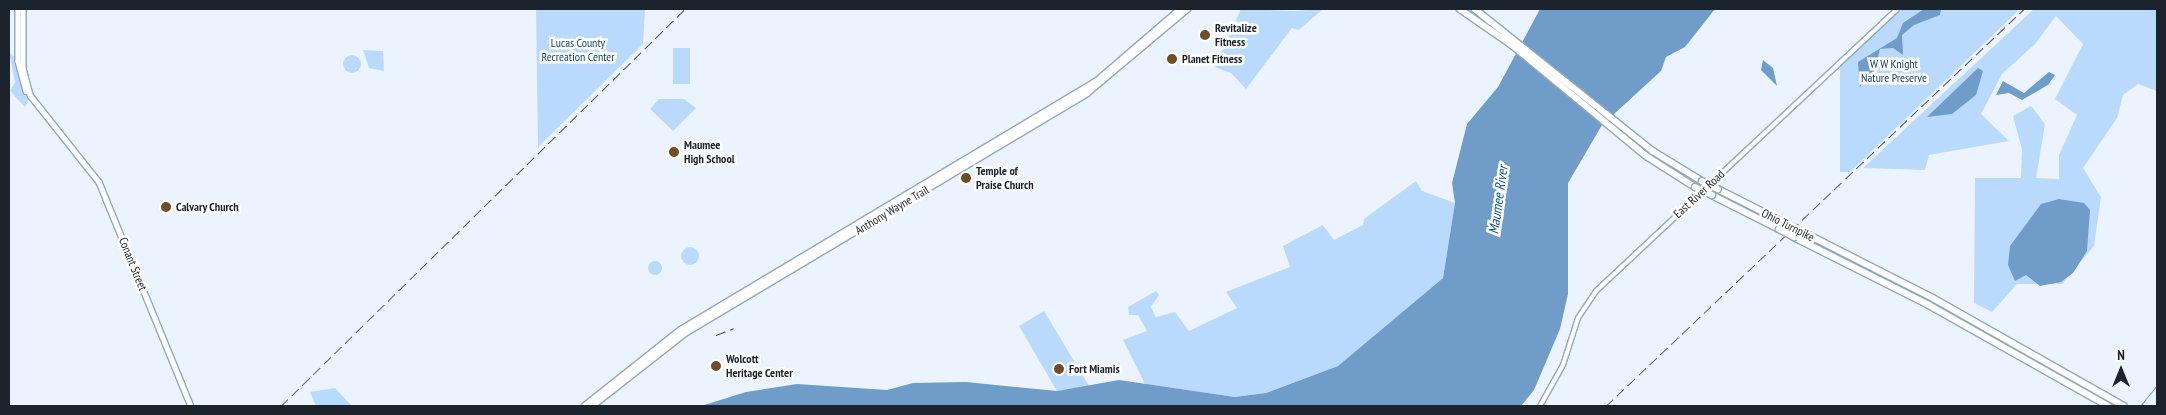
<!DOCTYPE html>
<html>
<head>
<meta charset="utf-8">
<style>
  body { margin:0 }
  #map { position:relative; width:2166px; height:415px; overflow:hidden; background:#ebf4fe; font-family:"PT Sans Narrow",sans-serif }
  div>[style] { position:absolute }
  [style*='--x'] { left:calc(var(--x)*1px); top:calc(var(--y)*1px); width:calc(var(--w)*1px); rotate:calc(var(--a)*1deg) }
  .green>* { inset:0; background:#b9dafc; transform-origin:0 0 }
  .round { border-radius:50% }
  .water>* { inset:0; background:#709cc9 }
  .stream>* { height:1px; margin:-0.5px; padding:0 0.5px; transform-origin:0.5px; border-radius:0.5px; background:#709cc9 }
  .roads { filter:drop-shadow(1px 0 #93a8be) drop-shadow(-1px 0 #93a8be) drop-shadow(0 1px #93a8be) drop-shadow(0 -1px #93a8be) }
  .secondary>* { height:4px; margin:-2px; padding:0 2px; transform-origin:2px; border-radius:2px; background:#fff }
  .primary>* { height:4.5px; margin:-2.25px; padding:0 2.25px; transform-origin:2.25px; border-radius:2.25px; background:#fff }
  .highway>* { height:5.5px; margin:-2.75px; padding:0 2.75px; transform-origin:2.75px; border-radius:2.75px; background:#fff }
  .rail>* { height:1px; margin-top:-0.5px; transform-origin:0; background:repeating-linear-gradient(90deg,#4a525b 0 10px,transparent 0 15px) }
  .bridges { filter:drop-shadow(1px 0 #93a8be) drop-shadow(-1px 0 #93a8be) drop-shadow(0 1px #93a8be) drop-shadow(0 -1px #93a8be) }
  .highway-bridge>* { height:5.5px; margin:-2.75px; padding:0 2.75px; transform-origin:2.75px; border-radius:2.75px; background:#fff }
  .dots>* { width:14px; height:14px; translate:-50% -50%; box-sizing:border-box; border:2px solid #fff; border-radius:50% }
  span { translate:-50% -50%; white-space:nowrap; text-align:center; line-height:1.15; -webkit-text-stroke:5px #fff; paint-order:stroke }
  .poi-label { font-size:12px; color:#1b232c; font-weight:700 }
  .left { translate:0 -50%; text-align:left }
  .park-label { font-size:12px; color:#12436e }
  .street-label { font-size:12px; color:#1b232c }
  .water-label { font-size:14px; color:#12558e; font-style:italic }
  .frame { position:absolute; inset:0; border:10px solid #1b232c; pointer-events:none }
  .north { position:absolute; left:2096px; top:345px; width:50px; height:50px; -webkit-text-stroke:4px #fff; paint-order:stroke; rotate:0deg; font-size:14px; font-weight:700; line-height:20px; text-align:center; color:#1b232c }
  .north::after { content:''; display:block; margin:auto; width:18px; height:22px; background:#1b232c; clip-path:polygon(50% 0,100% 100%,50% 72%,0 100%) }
</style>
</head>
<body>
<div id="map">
  <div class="green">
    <i style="clip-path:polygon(536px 9px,645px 9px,643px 44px,538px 147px)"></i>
    <i style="clip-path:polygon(1241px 9px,1294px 11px,1323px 9px,1299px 30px,1292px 28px,1246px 89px,1231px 73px,1215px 67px)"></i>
    <i style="clip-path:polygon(1899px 9px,2020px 9px,1850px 172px,1840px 172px,1840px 65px)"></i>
    <i style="clip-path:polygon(2034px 9px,2157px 9px,2157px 91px,2138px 84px,2123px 95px,2117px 118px,2083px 168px,2101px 197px,2094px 246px,2062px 284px,2017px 284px,1992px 312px,1974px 303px,1975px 178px,2021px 178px,2022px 150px,2013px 116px,2031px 106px,2045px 124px,2036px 178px,2059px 179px,2059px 155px,2077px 115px,2055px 99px,2083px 44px,2056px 16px,2035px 44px,2002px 74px,1981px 114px,2009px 141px,1929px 155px,1925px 170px,1863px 168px)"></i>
    <i style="left:673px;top:48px;width:17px;height:36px"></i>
    <i style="clip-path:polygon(383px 51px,384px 71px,369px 68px,363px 50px)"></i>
    <i style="clip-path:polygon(9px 52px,17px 59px,28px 102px,25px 107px,10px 91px,15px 82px)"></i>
    <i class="round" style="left:343px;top:55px;width:18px;height:18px"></i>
    <i style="clip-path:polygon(659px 99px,684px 99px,696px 108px,673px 131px,650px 109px)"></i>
    <i style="clip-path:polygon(1416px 181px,1422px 191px,1455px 203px,1443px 278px,1338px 366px,1266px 393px,1235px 397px,1145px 384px,1123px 340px,1147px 331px,1138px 315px,1129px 315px,1128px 307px,1156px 291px,1159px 295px,1151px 307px,1156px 317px,1175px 312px,1189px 331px,1237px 308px,1226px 292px,1290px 267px,1283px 246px,1323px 225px,1334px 240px,1363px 225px,1364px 219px)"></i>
    <i class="round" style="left:681px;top:247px;width:18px;height:18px"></i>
    <i class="round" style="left:648px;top:261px;width:14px;height:14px"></i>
    <i style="clip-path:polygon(1044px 311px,1089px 386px,1057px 391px,1019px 326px)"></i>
    <i style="clip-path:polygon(335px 388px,352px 406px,316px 406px,310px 392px)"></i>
  </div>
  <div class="water">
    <i style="clip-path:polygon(1540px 9px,1715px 9px,1685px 47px,1666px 57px,1661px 71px,1602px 125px,1568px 183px,1568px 294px,1560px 329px,1534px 390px,1521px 406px,701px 406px,746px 392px,797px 384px,887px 390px,913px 383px,966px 382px,1057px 391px,1119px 380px,1235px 397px,1266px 393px,1338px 366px,1443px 278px,1455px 203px,1452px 183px,1467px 124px,1498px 87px)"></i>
    <i style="clip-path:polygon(1924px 9px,1941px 9px,1940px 15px,1914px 25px,1902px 35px,1903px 55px,1893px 48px,1880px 49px,1875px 69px,1860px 87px,1858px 62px,1897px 38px,1903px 23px)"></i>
    <i style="clip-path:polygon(1763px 60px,1773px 68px,1777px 86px,1761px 70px)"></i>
    <i style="clip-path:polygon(1978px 68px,1983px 71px,1976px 95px,1952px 114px,1927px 117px)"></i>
    <i style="clip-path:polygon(2049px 72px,2055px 75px,2048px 85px,2022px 100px,2009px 93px,1996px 95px,2003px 81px,2024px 93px)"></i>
    <i style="clip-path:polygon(2059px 199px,2084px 203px,2090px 210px,2087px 251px,2073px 273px,2061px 282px,2040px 286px,2026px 275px,2015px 281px,2008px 265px,2010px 246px,2041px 204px)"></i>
  </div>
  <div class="stream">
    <i style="--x:2140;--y:406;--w:27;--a:-51"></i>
  </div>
  <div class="roads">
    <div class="secondary">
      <i style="--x:1540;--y:406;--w:47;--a:-60.7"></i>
      <i style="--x:1563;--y:365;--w:49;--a:-72.3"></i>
      <i style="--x:1578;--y:318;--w:32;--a:-56"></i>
      <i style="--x:1596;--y:291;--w:412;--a:-43.1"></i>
    </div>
    <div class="primary">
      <i style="--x:18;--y:9;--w:52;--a:90"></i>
      <i style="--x:18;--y:61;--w:31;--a:75"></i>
      <i style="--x:23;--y:9;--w:59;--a:90"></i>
      <i style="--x:23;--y:68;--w:28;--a:75"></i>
      <i style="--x:30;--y:95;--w:111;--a:51.6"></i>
      <i style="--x:99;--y:182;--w:242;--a:67.7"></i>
    </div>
    <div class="highway">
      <i style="--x:1460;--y:9;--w:62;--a:34.5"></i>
      <i style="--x:1511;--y:44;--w:174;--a:39.6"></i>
      <i style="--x:1645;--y:155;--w:59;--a:32.6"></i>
      <i style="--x:1475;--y:9;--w:228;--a:38.6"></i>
      <i style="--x:1653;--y:151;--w:57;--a:31.5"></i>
      <i style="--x:1718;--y:189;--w:75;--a:26.9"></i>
      <i style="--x:1712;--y:195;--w:75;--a:26.9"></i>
      <i style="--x:1801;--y:231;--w:148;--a:26.9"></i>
      <i style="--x:1933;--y:298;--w:219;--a:29.5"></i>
      <i style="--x:1794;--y:237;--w:151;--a:26.7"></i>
      <i style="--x:1929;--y:305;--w:206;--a:29.4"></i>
      <i style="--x:585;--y:406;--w:122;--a:-38.4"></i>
      <i style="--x:681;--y:330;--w:483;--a:-30.9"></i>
      <i style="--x:1096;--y:82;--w:112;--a:-40.7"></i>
      <i style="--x:592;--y:406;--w:118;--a:-38.1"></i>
      <i style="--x:685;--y:333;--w:468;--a:-30.8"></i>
      <i style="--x:1087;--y:93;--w:131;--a:-40"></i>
    </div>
  </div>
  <div class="rail">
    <i style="--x:716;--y:335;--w:19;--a:-21"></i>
    <i style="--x:281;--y:406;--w:566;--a:-44.5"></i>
    <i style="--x:1606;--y:406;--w:576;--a:-43.52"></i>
  </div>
  <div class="bridges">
    <div class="highway-bridge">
      <i style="--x:1702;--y:181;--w:18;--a:27"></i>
      <i style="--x:1695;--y:187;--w:19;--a:25"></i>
      <i style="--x:1785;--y:223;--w:18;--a:27"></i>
      <i style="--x:1779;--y:229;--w:17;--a:28"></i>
    </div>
  </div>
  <div class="dots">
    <i style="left:1205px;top:35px;background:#6f4e25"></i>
    <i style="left:1172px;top:59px;background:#6f4e25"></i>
    <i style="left:674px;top:152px;background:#6f4e25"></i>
    <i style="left:966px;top:178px;background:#6f4e25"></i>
    <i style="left:166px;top:207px;background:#6f4e25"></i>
    <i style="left:716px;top:366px;background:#6f4e25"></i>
    <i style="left:1059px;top:369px;background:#6f4e25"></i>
  </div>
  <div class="poi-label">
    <span class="left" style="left:1215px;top:35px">Revitalize<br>Fitness</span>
    <span class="left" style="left:1182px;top:59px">Planet Fitness</span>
    <span class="left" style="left:684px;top:152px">Maumee<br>High School</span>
    <span class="left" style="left:976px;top:178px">Temple of<br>Praise Church</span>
    <span class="left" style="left:176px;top:207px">Calvary Church</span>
    <span class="left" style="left:726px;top:366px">Wolcott<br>Heritage Center</span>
    <span class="left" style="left:1069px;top:369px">Fort Miamis</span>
  </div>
  <div class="park-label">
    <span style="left:578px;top:50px">Lucas County<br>Recreation Center</span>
    <span style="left:1894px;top:71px">W W Knight<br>Nature Preserve</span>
  </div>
  <div class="street-label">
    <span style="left:1699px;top:194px;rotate:-43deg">East River Road</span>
    <span style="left:892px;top:210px;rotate:-31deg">Anthony Wayne Trail</span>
    <span style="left:1788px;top:225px;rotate:27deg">Ohio Turnpike</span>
    <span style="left:133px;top:264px;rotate:68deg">Conant Street</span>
  </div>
  <div class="water-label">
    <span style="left:1498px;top:200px;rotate:-82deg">Maumee River</span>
  </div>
  <div class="frame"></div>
  <div class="north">N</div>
</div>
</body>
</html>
